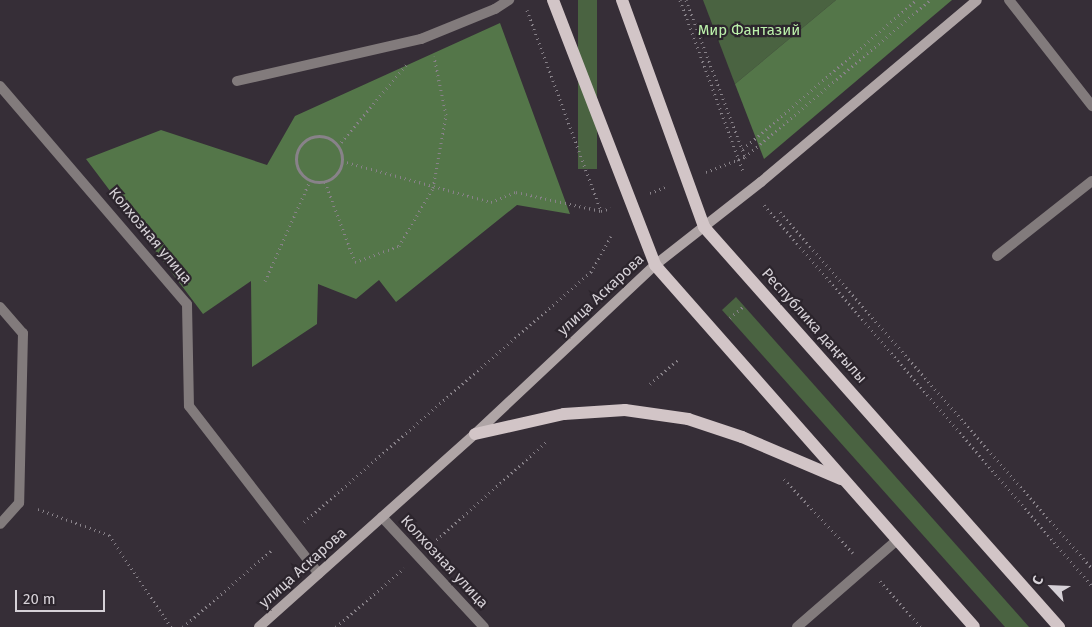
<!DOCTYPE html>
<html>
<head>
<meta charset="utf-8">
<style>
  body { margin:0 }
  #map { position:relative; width:1092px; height:627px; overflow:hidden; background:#362e37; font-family:"Fira Sans",sans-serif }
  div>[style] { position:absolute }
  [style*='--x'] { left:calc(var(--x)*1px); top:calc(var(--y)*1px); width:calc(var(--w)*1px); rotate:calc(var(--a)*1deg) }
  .green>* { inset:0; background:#4a6341; transform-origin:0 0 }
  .forest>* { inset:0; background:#547649 }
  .path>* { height:3px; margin-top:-1.5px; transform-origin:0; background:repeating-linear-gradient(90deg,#888289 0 1px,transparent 0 5px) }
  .path>.ring { margin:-1.5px; padding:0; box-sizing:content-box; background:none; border:3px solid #888289; border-radius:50% }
  .service>* { height:10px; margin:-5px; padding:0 5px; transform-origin:5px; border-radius:5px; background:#827b7c }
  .minor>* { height:10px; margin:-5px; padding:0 5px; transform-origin:5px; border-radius:5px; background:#827b7c }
  .secondary>* { height:10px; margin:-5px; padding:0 5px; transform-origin:5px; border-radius:5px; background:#afa5a6 }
  .primary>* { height:12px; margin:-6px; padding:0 6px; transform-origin:6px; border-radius:6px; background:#d2c5c7 }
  span { translate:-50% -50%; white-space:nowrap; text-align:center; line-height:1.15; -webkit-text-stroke:4.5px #2c252d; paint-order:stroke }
  .park-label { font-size:15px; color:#bcf1ab }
  .street-label { font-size:15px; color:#d6d1d7 }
  .north { position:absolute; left:1027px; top:562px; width:50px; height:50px; -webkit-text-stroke:4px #2c252d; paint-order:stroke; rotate:295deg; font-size:14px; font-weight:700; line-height:20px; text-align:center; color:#d6d1d7 }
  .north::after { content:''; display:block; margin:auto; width:18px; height:22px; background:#d6d1d7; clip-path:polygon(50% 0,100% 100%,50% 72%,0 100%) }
  .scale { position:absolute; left:15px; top:590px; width:90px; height:22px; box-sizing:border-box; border:2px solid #d6d1d7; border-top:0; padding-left:6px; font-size:15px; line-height:18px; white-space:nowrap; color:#d6d1d7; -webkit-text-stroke:4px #2c252d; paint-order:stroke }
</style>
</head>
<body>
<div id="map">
  <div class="green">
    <i style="left:578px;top:0;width:19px;height:169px"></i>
    <i style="clip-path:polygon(703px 0,836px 0,735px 84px)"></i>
    <i style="clip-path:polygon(736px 297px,744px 306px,1029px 627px,1005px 627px,722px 310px)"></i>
  </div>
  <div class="forest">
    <i style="clip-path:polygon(836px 0,952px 0,764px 159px,735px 84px)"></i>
    <i style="clip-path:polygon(500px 23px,570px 214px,517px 205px,396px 302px,379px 280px,356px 299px,318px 284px,317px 324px,252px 367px,251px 281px,203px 314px,86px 159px,161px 130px,267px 165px,295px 116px)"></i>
  </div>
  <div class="path">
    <i style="--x:680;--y:0;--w:182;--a:69.8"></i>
    <i style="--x:686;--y:0;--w:168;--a:69.4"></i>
    <i style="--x:527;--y:10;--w:214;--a:69.8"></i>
    <i class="ring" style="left:296px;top:136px;width:43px;height:43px"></i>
    <i style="--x:338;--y:146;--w:106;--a:-50"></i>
    <i style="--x:743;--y:149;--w:228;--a:-40.7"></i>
    <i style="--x:342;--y:161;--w:155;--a:15.4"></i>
    <i style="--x:491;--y:202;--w:27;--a:-22"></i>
    <i style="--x:516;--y:192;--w:87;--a:12.6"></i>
    <i style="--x:601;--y:211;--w:10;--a:-17"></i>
    <i style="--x:706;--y:172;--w:42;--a:-21"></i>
    <i style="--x:745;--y:157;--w:243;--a:-40.3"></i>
    <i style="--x:325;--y:182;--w:85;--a:69.4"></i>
    <i style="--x:355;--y:262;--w:47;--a:-20"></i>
    <i style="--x:399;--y:246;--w:67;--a:-59.6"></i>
    <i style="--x:433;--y:188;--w:74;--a:-79.9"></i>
    <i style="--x:446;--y:115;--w:60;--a:-101.5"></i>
    <i style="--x:650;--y:193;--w:19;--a:-21"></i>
    <i style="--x:764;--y:205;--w:503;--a:49.28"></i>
    <i style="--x:780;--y:212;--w:473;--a:48.8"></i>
    <i style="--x:265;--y:281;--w:110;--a:-65.8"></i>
    <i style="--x:730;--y:318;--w:18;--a:-41"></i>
    <i style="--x:650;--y:384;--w:37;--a:-41"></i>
    <i style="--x:784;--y:479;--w:101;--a:47"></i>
    <i style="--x:38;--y:509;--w:76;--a:20.1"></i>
    <i style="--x:109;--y:535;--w:111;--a:56"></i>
    <i style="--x:304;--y:522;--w:381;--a:-41.1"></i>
    <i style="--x:591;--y:272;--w:41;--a:-60.9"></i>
    <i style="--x:433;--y:543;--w:154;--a:-41.8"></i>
    <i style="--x:880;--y:581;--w:62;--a:48.3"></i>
    <i style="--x:183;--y:627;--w:119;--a:-40.9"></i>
    <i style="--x:336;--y:627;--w:90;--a:-40.9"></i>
  </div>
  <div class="service">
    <i style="--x:1009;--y:0;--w:135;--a:51.9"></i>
    <i style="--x:237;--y:81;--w:189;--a:-12.9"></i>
    <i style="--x:421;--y:39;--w:80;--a:-22.1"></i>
    <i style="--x:495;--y:9;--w:17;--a:-33"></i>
    <i style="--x:997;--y:256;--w:121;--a:-38.3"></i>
    <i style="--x:0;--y:307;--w:35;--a:49"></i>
    <i style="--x:23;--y:333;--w:170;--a:91.3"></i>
    <i style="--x:19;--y:503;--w:28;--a:132"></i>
  </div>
  <div class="minor">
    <i style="--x:0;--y:86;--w:287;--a:49.4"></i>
    <i style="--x:187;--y:304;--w:102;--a:88.9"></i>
    <i style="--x:189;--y:406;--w:212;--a:52.3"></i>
    <i style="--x:382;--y:517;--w:150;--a:47.2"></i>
    <i style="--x:797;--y:627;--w:133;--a:-41"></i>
  </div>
  <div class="secondary">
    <i style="--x:259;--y:627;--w:290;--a:-41.8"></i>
    <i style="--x:475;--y:434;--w:247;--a:-43.2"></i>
    <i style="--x:655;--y:265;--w:135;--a:-38.1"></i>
    <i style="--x:761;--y:182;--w:282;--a:-40.1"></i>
  </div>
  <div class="primary">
    <i style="--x:553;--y:0;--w:284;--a:68.9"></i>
    <i style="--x:655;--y:265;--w:482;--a:48.6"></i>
    <i style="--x:622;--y:0;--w:241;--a:70.1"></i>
    <i style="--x:704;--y:227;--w:535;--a:48.41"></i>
    <i style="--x:475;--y:434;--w:91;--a:-12.7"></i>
    <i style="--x:564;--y:414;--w:61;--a:-3.8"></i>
    <i style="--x:625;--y:410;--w:64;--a:8.1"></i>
    <i style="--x:688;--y:419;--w:57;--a:18.4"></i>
    <i style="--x:742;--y:437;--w:108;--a:23"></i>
  </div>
  <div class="park-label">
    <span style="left:749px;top:31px">Мир Фантазий</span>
  </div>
  <div class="street-label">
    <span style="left:150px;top:236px;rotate:50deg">Колхозная улица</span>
    <span style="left:601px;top:295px;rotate:-43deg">улица Аскарова</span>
    <span style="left:814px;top:326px;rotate:48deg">Республика даңғылы</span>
    <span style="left:444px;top:562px;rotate:47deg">Колхозная улица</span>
    <span style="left:303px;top:568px;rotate:-42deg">улица Аскарова</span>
  </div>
  <div class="north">С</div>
  <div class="scale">20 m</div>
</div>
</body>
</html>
